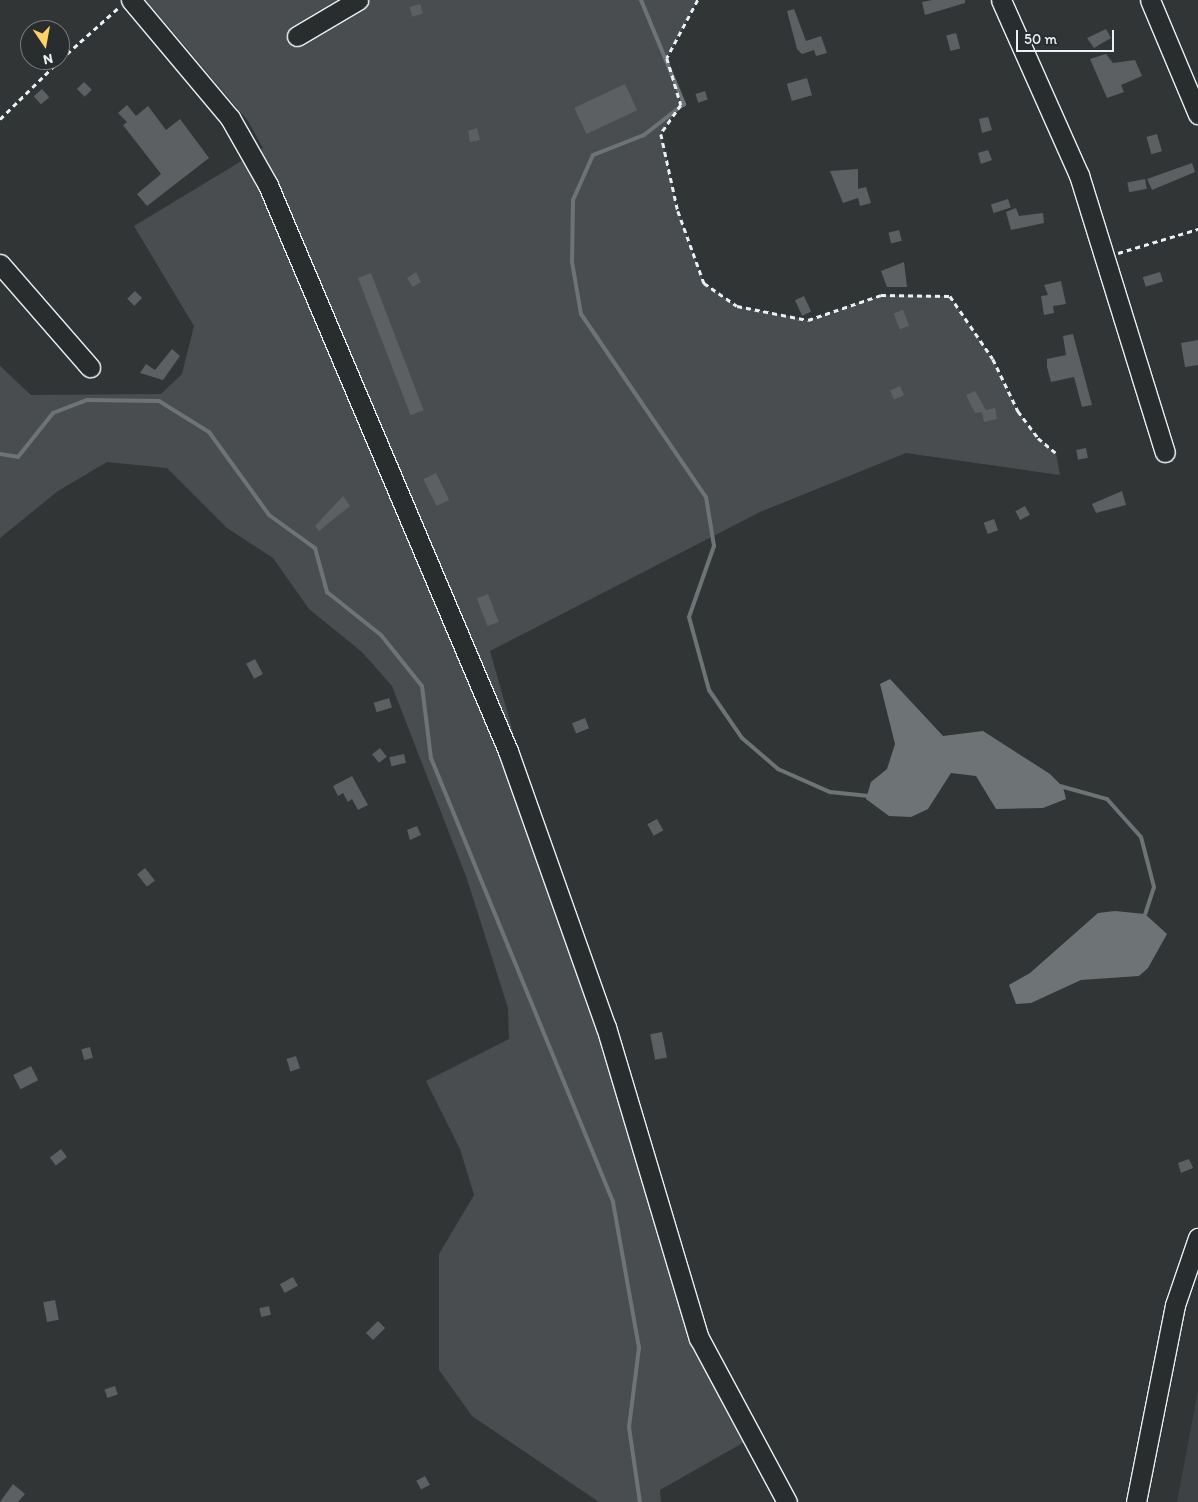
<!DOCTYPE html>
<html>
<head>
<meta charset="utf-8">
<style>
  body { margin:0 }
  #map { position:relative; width:1198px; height:1502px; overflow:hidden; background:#323536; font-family:Itim,sans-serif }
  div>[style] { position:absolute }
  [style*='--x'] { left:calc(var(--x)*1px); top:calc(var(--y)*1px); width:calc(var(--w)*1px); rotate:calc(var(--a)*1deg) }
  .built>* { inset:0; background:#3f4244 }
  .green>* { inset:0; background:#494d4f }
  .water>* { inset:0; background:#6e7376 }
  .stream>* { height:4px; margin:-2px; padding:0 2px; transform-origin:2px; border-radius:2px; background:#6e7376 }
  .building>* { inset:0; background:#5c6063; transform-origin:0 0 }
  .path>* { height:2.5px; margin-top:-1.25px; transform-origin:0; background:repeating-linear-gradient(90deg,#e8f1f8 0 5px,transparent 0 9px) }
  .roads { filter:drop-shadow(1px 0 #e8f1f8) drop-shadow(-1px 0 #e8f1f8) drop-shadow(0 1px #e8f1f8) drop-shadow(0 -1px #e8f1f8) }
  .minor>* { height:19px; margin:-9.5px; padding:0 9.5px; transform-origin:9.5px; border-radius:9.5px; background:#2a2d2e }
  span { translate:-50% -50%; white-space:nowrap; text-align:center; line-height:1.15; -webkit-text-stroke:5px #2a2d2e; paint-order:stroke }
  .north { position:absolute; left:20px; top:20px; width:50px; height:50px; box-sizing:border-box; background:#2a2d2e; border:1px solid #767b7f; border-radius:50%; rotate:168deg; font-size:14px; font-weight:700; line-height:20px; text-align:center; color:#e8f1f8 }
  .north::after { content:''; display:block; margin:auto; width:18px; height:22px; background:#ffd166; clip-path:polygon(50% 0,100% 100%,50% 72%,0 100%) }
  .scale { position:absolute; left:1016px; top:30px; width:98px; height:22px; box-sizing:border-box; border:2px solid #e8f1f8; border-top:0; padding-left:6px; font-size:15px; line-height:18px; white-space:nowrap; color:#e8f1f8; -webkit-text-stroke:4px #2a2d2e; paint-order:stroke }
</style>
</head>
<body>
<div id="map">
  <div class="built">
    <i style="clip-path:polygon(1198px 1390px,1198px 1502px,1177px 1502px)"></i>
  </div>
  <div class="green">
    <i style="clip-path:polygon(146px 0,698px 0,667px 58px,681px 105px,661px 134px,678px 211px,704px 283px,737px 306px,808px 320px,881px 295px,950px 296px,993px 359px,1018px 411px,1038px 438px,1056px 453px,1060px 475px,906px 453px,760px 512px,490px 651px,517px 746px,594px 968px,704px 1330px,762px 1432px,660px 1490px,661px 1502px,599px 1502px,472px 1416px,439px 1370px,439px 1254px,474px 1195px,460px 1149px,426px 1081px,509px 1039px,508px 1008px,467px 879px,392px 686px,362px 652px,309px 609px,273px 558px,227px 528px,167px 468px,107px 462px,58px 491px,0 538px,0 366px,31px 395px,161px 394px,182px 374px,194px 326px,134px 226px,263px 148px,248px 121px)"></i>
  </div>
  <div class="water">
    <i style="clip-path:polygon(890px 679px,943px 736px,983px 731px,1050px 774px,1063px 787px,1066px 799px,1043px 808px,996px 809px,976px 776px,951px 773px,928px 809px,911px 817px,889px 816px,866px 799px,871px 782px,887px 769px,895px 744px,880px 684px)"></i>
    <i style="clip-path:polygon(1115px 911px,1145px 914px,1167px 934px,1148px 968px,1139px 976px,1081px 980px,1031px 1003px,1016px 1004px,1009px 985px,1030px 973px,1098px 913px)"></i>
  </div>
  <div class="stream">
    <i style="--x:641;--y:0;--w:113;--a:67.5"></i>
    <i style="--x:684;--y:104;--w:51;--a:142.2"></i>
    <i style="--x:644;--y:135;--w:55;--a:158.6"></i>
    <i style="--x:593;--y:155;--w:49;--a:114"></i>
    <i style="--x:573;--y:200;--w:62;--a:90.9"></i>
    <i style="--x:572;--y:262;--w:53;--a:80.2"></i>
    <i style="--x:581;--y:314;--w:222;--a:55.7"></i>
    <i style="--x:706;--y:497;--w:50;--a:80.7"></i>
    <i style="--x:714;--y:546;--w:75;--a:109.4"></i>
    <i style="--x:689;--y:617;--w:76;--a:74.7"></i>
    <i style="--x:709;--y:690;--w:58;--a:55.5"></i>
    <i style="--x:742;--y:738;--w:48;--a:40.7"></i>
    <i style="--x:778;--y:769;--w:57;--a:23.9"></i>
    <i style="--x:830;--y:792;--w:39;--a:6"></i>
    <i style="--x:0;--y:454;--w:18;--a:9"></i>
    <i style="--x:18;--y:457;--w:56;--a:-51.5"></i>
    <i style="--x:53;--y:413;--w:36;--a:-21"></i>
    <i style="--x:87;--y:400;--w:72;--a:0.8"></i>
    <i style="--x:159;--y:401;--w:59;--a:31.8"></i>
    <i style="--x:209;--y:432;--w:102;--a:54.1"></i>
    <i style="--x:269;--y:515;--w:57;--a:35.7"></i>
    <i style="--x:315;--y:548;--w:46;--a:74.7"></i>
    <i style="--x:327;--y:592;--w:69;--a:38.5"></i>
    <i style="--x:381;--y:635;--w:65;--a:51.2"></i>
    <i style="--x:422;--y:686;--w:73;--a:82.9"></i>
    <i style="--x:431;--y:758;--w:480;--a:67.7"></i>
    <i style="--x:613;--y:1202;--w:148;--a:79.9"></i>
    <i style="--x:639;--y:1348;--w:80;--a:97.2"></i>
    <i style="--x:629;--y:1427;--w:76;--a:81.7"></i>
    <i style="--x:1060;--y:786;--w:49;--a:15.5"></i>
    <i style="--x:1107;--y:799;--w:51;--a:48.2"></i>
    <i style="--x:1141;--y:837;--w:52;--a:75.4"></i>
    <i style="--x:1154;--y:887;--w:28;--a:108"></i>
  </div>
  <div class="building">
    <i style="clip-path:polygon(932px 0,965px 0,965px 3px,925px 15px,922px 2px)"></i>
    <i style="left:420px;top:4px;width:10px;height:11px;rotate:73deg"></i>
    <i style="clip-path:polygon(794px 9px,806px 41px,821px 36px,827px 53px,816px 56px,814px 50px,802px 54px,797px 49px,787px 11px)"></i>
    <i style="clip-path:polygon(1106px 29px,1111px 38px,1094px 48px,1087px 38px)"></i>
    <i style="left:956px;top:33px;width:16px;height:10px;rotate:75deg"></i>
    <i style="clip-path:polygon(1106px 54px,1113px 63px,1135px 60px,1142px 76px,1121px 85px,1124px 92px,1107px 98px,1090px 59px)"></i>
    <i style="left:807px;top:78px;width:18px;height:21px;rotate:74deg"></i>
    <i style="left:84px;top:82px;width:11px;height:10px;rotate:45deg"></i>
    <i style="left:625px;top:84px;width:29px;height:56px;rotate:65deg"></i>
    <i style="left:42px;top:89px;width:11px;height:11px;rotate:49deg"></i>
    <i style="left:705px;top:91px;width:9px;height:10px;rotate:72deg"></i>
    <i style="clip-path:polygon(127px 105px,136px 116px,148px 106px,166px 130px,180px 119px,209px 158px,147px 206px,137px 194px,161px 174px,123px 125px,127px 122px,118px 113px)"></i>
    <i style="clip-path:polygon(988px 117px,992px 130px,982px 133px,979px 119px)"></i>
    <i style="clip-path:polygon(477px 128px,480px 140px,470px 142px,468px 131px)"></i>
    <i style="left:1157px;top:134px;width:18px;height:11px;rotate:74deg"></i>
    <i style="clip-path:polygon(988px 150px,992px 160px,981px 164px,978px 153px)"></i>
    <i style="clip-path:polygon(1192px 163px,1195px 172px,1152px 190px,1147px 179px)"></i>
    <i style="clip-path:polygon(858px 169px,858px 189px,866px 187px,871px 203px,860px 206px,858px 198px,843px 203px,830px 171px)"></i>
    <i style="left:1145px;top:179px;width:10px;height:18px;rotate:79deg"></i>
    <i style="left:1008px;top:199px;width:9px;height:18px;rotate:72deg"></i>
    <i style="clip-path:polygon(1016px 208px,1019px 216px,1043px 213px,1044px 223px,1011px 230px,1006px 212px)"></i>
    <i style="left:899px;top:230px;width:11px;height:11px;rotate:75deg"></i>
    <i style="clip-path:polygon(904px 262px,907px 287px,887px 287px,881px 271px)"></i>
    <i style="clip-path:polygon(416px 272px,421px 282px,413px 287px,407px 278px)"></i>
    <i style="left:1160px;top:272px;width:10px;height:18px;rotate:73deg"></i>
    <i style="left:371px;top:273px;width:147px;height:14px;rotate:69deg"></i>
    <i style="clip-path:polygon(1061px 281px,1066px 304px,1053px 306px,1054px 313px,1044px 315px,1041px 296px,1048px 295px,1044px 285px)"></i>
    <i style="left:135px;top:291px;width:10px;height:11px;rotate:45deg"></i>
    <i style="left:804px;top:296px;width:17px;height:10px;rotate:65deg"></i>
    <i style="left:903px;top:310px;width:17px;height:10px;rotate:69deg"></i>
    <i style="clip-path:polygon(1073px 334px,1092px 405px,1082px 407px,1074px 377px,1051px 382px,1047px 367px,1047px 359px,1066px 355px,1063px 336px)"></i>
    <i style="clip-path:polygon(1198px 340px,1198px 365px,1185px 367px,1181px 343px)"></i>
    <i style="clip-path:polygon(172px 349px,180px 356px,163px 380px,140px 373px,146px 364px,155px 370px)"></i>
    <i style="left:900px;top:386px;width:10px;height:11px;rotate:66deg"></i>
    <i style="clip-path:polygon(975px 391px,986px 410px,995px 408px,997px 419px,984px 422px,982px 412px,975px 413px,966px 395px)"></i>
    <i style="left:1086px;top:448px;width:10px;height:10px;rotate:79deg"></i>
    <i style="left:436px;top:473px;width:30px;height:14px;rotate:64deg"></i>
    <i style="clip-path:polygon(1122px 491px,1126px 505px,1096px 513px,1092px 504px)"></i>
    <i style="clip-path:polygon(343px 496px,350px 506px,319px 531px,315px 526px)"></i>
    <i style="left:1025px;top:506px;width:10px;height:11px;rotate:61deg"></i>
    <i style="left:994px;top:519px;width:12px;height:11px;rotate:70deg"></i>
    <i style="left:488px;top:594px;width:30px;height:12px;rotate:69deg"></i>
    <i style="left:255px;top:659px;width:17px;height:10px;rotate:62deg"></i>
    <i style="left:389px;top:698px;width:10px;height:16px;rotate:73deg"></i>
    <i style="left:585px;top:718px;width:11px;height:14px;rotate:68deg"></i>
    <i style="left:380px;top:748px;width:11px;height:10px;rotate:52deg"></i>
    <i style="left:404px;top:754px;width:9px;height:15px;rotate:77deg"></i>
    <i style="clip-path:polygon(352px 776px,368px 805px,358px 810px,352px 799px,348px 802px,343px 793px,338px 796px,333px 786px)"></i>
    <i style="left:657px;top:819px;width:13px;height:11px;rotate:61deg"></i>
    <i style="clip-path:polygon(417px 826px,421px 835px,410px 840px,407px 830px)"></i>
    <i style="left:145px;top:868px;width:16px;height:10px;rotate:52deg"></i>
    <i style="left:662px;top:1032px;width:26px;height:12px;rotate:79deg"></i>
    <i style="left:90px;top:1047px;width:11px;height:9px;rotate:75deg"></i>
    <i style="left:296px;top:1056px;width:13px;height:10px;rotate:72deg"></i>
    <i style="left:31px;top:1066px;width:16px;height:20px;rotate:63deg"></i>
    <i style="left:61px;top:1149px;width:10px;height:14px;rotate:53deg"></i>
    <i style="clip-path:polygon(1189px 1159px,1193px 1168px,1181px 1173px,1178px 1163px)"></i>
    <i style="left:293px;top:1277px;width:10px;height:15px;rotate:61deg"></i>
    <i style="left:55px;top:1300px;width:20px;height:12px;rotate:79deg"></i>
    <i style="left:269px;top:1306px;width:9px;height:10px;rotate:77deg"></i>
    <i style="left:378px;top:1321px;width:10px;height:17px;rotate:45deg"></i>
    <i style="left:115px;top:1386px;width:9px;height:11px;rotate:72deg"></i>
    <i style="left:425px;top:1476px;width:10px;height:10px;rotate:61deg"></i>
    <i style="clip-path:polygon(13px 1484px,25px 1494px,18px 1502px,0 1502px)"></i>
  </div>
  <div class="path">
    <i style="--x:698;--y:0;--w:66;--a:118.1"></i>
    <i style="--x:667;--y:58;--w:49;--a:73.4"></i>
    <i style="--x:681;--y:105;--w:35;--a:125"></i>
    <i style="--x:661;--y:134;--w:79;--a:77.6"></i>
    <i style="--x:678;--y:211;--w:77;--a:70.1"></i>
    <i style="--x:704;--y:283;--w:40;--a:34.9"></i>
    <i style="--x:737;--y:306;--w:72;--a:11.2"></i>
    <i style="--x:808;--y:320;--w:77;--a:-18.9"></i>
    <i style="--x:881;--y:295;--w:69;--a:0.8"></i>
    <i style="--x:950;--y:296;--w:76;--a:55.7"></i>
    <i style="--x:993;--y:359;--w:58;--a:64.3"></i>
    <i style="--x:1018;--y:411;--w:34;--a:53"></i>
    <i style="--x:1038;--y:438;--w:23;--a:40"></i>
    <i style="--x:60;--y:60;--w:78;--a:-41.9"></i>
    <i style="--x:0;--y:119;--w:84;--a:-44.5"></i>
    <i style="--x:1118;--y:253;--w:84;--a:-16.7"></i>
  </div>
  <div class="roads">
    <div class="minor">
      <i style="--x:131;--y:0;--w:154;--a:50"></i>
      <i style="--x:230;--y:118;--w:77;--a:60.4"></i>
      <i style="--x:268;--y:185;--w:615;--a:67.02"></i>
      <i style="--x:508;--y:751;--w:293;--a:70.5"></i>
      <i style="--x:606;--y:1027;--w:325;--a:73.4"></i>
      <i style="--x:699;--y:1338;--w:186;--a:61.8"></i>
      <i style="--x:1001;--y:0;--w:192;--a:66"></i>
      <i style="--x:1079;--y:175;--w:290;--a:72.8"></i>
      <i style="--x:1150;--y:0;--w:124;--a:67.2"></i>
      <i style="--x:297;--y:36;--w:71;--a:-30.5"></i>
      <i style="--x:0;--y:264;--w:137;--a:48.9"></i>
      <i style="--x:1136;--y:1502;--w:201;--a:-78.8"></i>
      <i style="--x:1175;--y:1305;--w:71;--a:-71.1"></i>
    </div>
  </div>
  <div class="north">N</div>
  <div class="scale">50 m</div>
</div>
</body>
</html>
